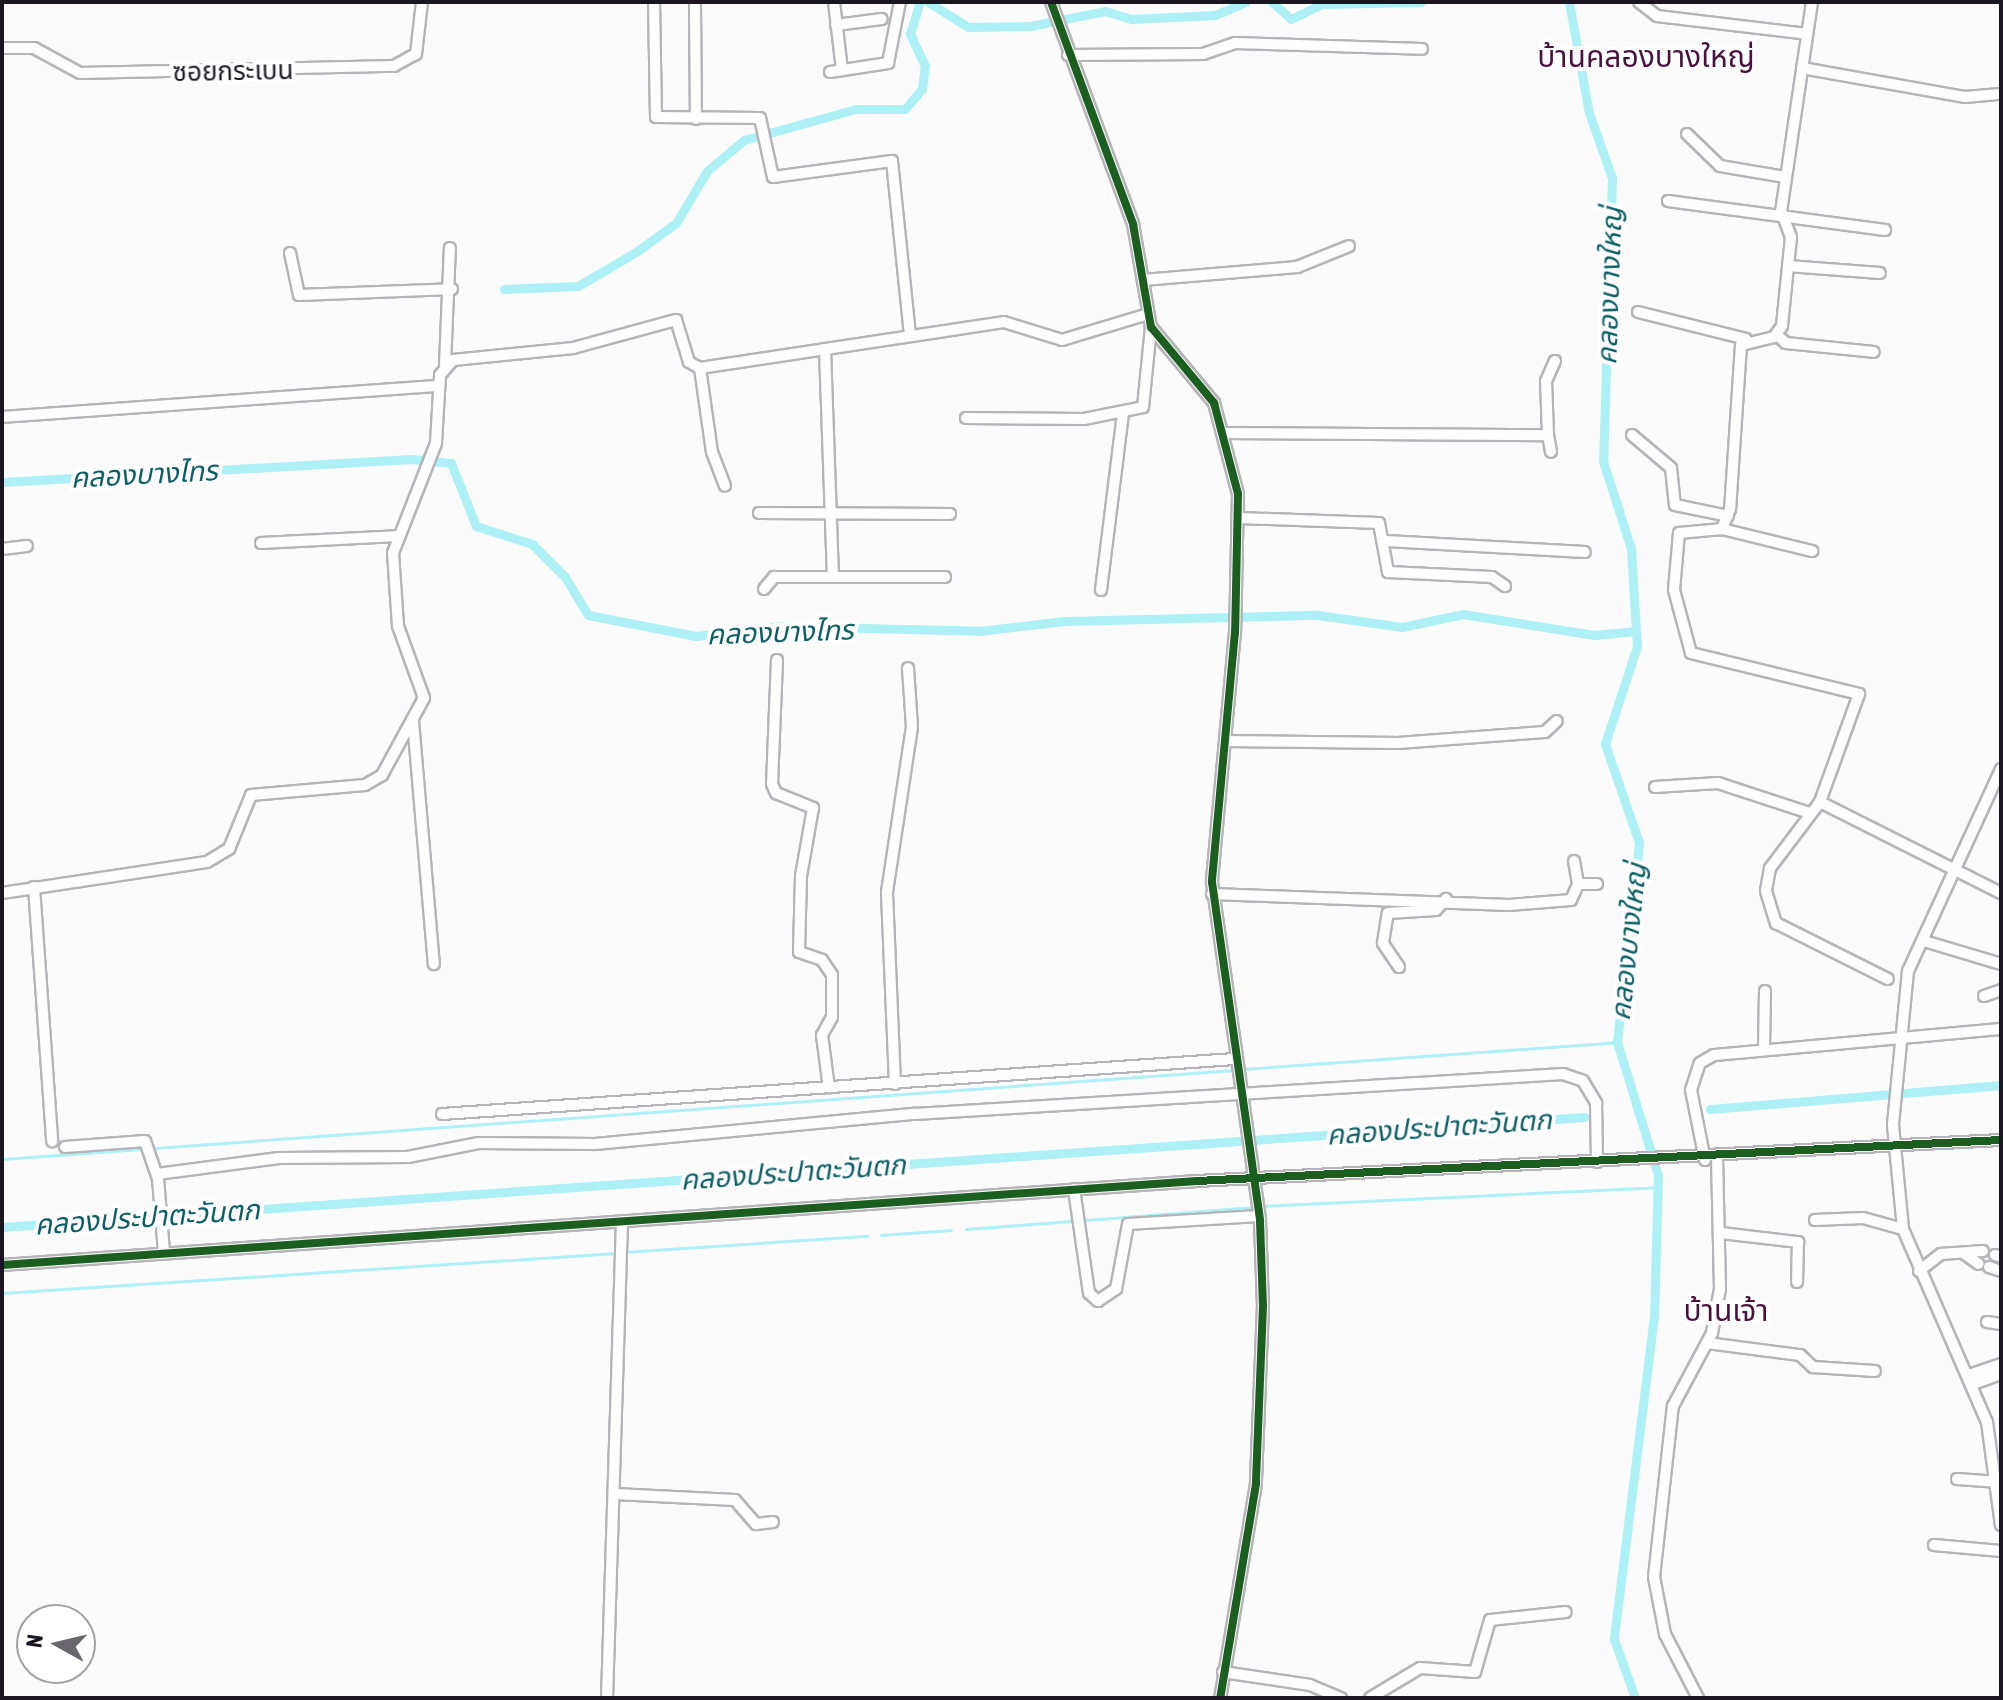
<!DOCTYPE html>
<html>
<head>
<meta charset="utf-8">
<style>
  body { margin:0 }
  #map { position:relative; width:2003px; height:1700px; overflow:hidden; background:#fbfbfb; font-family:"Asap Condensed","Noto Sans Thai",sans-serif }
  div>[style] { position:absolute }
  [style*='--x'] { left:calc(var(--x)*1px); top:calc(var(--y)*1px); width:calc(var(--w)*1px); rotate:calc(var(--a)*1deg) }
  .stream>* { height:3px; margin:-1.5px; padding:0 1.5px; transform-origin:1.5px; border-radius:1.5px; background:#adf0f5 }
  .canal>* { height:9px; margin:-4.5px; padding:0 4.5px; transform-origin:4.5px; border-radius:4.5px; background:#adf0f5 }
  .roads { filter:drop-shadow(2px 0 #b6b4b9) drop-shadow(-2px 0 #b6b4b9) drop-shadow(0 2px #b6b4b9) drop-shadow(0 -2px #b6b4b9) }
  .minor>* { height:10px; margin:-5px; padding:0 5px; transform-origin:5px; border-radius:5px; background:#fefefe }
  .cycleway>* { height:8px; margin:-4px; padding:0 4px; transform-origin:4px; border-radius:4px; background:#1b5e20 }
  span { translate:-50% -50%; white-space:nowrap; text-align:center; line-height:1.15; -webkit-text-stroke:8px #fff; paint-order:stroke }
  .street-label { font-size:26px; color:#1b1520 }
  .water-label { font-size:28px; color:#0c6065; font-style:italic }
  .quarter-label { font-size:30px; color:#49113c }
  .frame { position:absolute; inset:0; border:4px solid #1b1520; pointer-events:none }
  .north { position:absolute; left:16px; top:1604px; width:80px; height:80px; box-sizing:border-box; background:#fff; border:2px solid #a4a1a6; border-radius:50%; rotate:278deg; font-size:22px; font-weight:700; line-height:32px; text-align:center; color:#1b1520 }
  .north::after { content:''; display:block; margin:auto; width:28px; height:36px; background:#69666d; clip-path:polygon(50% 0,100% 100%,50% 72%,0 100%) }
</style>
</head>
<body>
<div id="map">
  <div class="stream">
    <i style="--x:1243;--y:1069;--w:375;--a:-4.1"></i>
    <i style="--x:2;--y:1159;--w:1236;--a:-4.13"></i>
    <i style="--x:1261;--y:1206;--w:397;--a:-2.7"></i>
    <i style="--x:1086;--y:1220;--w:169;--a:-4.4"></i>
    <i style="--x:966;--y:1229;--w:106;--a:-4.3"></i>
    <i style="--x:881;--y:1235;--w:70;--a:-4.1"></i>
    <i style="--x:624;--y:1252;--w:244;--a:-3.8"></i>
    <i style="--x:2;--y:1293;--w:616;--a:-3.72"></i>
  </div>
  <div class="canal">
    <i style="--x:928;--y:2;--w:47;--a:32"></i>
    <i style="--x:968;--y:27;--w:62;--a:-0.9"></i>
    <i style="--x:1030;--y:26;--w:76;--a:-11.3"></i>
    <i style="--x:1105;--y:11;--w:28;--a:17"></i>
    <i style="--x:1132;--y:19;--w:83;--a:-2.8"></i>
    <i style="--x:1215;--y:15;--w:33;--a:-23"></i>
    <i style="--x:1272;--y:2;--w:25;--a:42"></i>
    <i style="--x:1291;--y:19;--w:34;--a:-26"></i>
    <i style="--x:1322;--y:4;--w:99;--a:-1.2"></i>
    <i style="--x:1569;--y:2;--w:113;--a:79.8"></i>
    <i style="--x:1589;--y:113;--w:69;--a:70.5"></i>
    <i style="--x:1612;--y:178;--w:283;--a:91.8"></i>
    <i style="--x:1603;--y:461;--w:92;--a:72.3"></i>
    <i style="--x:1631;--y:549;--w:97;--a:86.5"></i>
    <i style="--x:1637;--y:646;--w:103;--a:108.1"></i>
    <i style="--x:1605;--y:744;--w:105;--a:71"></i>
    <i style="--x:1639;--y:843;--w:200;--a:96.3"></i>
    <i style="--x:1617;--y:1042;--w:139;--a:72.9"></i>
    <i style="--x:1658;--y:1175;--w:141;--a:91.6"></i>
    <i style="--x:1654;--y:1316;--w:325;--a:97.1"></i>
    <i style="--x:1614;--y:1639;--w:63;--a:70.4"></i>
    <i style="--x:504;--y:289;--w:74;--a:-2.3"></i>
    <i style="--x:578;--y:286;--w:67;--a:-30.4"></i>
    <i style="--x:636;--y:252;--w:49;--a:-35.9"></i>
    <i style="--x:676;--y:223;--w:61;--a:-59.2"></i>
    <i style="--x:707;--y:171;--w:48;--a:-40"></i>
    <i style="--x:744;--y:140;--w:116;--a:-15.5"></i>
    <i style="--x:856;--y:109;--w:49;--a:0"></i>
    <i style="--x:905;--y:109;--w:26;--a:-50"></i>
    <i style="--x:922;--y:89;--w:23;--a:-83"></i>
    <i style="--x:925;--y:66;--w:35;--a:-115"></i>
    <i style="--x:910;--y:34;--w:34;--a:-73"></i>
    <i style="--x:2;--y:482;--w:410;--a:-3.2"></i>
    <i style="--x:411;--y:459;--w:40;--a:5.7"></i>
    <i style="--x:451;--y:463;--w:68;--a:68.4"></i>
    <i style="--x:476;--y:526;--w:59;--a:17.8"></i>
    <i style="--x:532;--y:544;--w:47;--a:45"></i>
    <i style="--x:565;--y:577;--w:44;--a:58.8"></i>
    <i style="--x:588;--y:615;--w:110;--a:11"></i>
    <i style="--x:696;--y:636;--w:86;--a:-6.7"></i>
    <i style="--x:781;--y:626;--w:198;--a:1.4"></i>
    <i style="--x:979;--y:631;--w:86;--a:-6.7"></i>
    <i style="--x:1064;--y:621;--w:254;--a:-1.4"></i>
    <i style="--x:1318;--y:615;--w:85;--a:8.1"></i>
    <i style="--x:1402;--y:627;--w:62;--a:-12"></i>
    <i style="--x:1463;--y:614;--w:133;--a:9.1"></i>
    <i style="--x:1594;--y:635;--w:42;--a:-5.4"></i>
    <i style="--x:1710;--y:1109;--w:292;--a:-4.7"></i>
    <i style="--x:2;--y:1227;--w:1586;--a:-3.98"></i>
  </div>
  <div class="roads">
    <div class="minor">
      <i style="--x:654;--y:2;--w:115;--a:89"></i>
      <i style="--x:656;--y:117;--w:104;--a:0.6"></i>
      <i style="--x:760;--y:118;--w:60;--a:77.6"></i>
      <i style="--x:773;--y:177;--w:120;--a:-7.7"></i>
      <i style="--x:892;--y:161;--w:175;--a:84.1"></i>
      <i style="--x:834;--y:2;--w:68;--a:83.3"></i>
      <i style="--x:1051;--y:2;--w:237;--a:69.7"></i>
      <i style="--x:1133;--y:224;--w:105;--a:80.1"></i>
      <i style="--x:1151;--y:327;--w:99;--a:50.3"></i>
      <i style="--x:1214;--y:403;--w:94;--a:75.2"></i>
      <i style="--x:1238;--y:494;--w:138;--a:91.2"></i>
      <i style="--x:1235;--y:632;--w:251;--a:95.3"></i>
      <i style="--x:1212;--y:882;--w:342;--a:81.9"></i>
      <i style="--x:1260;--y:1221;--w:85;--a:88"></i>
      <i style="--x:1263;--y:1306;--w:178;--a:92.3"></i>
      <i style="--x:1256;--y:1484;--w:217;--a:99.5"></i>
      <i style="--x:1639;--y:2;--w:23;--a:38"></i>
      <i style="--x:1657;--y:16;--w:151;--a:6.8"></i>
      <i style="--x:1812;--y:2;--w:211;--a:98.4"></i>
      <i style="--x:1781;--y:211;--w:28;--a:69"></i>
      <i style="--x:1791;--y:237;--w:89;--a:95.8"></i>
      <i style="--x:1782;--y:326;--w:14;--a:126"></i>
      <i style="--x:1774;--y:337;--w:34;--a:166"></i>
      <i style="--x:1741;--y:345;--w:164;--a:93.8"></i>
      <i style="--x:1730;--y:509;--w:22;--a:112"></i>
      <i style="--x:1722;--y:529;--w:43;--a:174.7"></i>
      <i style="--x:1679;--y:533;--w:57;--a:95"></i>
      <i style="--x:1674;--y:590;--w:65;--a:74.9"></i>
      <i style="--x:1691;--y:653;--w:173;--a:13.7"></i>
      <i style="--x:1859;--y:694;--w:115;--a:109.9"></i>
      <i style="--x:1820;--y:802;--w:83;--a:127.1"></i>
      <i style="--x:1770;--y:868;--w:23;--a:100"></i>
      <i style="--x:1766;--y:891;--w:34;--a:73"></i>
      <i style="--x:1776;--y:923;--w:125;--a:26.6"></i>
      <i style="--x:695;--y:6;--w:113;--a:89.5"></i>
      <i style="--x:836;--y:25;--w:46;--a:-7.4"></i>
      <i style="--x:2;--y:48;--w:32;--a:0"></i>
      <i style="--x:34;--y:48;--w:52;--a:28.5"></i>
      <i style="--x:80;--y:73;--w:314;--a:-1.3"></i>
      <i style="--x:394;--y:66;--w:25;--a:-29"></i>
      <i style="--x:416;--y:54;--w:52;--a:-83.4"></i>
      <i style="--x:1068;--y:55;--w:135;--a:-0.4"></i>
      <i style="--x:1203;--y:54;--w:34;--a:-19"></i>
      <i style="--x:1235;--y:43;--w:187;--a:1.8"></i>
      <i style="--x:1802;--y:68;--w:166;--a:10.1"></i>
      <i style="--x:1965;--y:97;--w:36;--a:-5"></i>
      <i style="--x:830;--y:72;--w:59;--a:-8.8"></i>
      <i style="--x:888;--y:63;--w:62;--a:-78.9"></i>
      <i style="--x:1687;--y:134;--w:46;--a:44.1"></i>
      <i style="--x:1720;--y:166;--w:66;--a:9.6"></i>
      <i style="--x:1668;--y:201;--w:219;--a:7.6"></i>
      <i style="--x:290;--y:253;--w:43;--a:77.9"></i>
      <i style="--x:299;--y:295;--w:153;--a:-2.2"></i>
      <i style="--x:1788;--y:266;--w:92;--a:4.4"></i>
      <i style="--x:1143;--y:280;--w:155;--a:-4.8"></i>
      <i style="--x:1297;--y:267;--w:56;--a:-22"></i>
      <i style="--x:1638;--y:312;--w:111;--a:14"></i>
      <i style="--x:1777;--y:335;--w:12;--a:42"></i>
      <i style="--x:1786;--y:343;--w:88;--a:5.8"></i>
      <i style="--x:825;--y:349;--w:227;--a:88"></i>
      <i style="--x:445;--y:365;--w:117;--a:-87.6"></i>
      <i style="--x:700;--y:368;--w:85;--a:81.9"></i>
      <i style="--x:712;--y:452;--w:36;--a:69"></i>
      <i style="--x:2;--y:417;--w:437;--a:-4.1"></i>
      <i style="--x:966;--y:418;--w:118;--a:0.5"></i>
      <i style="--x:1084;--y:419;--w:60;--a:-11.5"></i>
      <i style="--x:1143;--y:407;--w:80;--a:-84.3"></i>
      <i style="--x:1226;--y:433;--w:322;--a:0.4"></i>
      <i style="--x:1548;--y:435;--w:17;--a:80"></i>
      <i style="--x:1548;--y:435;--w:54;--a:-92.1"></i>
      <i style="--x:1546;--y:381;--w:22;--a:-66"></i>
      <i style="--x:1632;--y:435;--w:51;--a:40.2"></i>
      <i style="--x:1671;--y:468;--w:37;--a:84"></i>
      <i style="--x:1675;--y:505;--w:54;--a:11.7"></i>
      <i style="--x:759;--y:513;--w:191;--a:0.3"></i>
      <i style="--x:1239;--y:518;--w:140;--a:2"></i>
      <i style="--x:1379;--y:523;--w:50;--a:79.6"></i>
      <i style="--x:1388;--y:572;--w:104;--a:2.8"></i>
      <i style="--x:1492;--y:577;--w:16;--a:35"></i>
      <i style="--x:1722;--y:529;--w:93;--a:13.7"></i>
      <i style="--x:1386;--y:541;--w:199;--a:3.2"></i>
      <i style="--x:261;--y:543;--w:136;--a:-2.9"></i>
      <i style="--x:2;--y:549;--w:25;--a:-7"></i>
      <i style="--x:764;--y:589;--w:16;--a:-50"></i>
      <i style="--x:774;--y:577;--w:171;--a:0"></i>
      <i style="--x:1101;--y:590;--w:178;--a:-82.9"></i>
      <i style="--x:777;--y:660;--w:124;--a:92.3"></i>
      <i style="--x:772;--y:784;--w:10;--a:66"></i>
      <i style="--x:776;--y:793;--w:40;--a:22"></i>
      <i style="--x:813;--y:808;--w:69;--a:100"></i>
      <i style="--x:801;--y:876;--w:76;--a:91.5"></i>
      <i style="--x:799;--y:952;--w:24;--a:19"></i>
      <i style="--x:822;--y:960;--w:18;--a:56"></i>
      <i style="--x:832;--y:975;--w:42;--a:90"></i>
      <i style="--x:832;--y:1017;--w:21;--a:119"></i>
      <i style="--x:822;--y:1035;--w:53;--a:82.5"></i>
      <i style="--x:413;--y:721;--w:244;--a:85.1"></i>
      <i style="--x:1225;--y:741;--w:173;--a:0.7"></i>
      <i style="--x:1398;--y:743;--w:147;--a:-4.3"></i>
      <i style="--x:1545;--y:732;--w:16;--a:-43"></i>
      <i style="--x:2001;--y:769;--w:222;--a:114.7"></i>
      <i style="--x:1908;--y:971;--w:155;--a:95.6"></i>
      <i style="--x:1893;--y:1125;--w:104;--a:84.5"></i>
      <i style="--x:1903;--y:1229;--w:210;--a:66.5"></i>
      <i style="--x:1987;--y:1422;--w:104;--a:82.3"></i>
      <i style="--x:1655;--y:787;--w:63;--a:-3.6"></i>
      <i style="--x:1718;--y:783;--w:97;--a:18.1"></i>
      <i style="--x:1820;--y:802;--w:203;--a:26.7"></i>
      <i style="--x:1574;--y:861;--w:23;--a:80"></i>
      <i style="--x:34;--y:887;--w:255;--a:85.9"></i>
      <i style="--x:2;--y:893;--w:207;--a:-8.6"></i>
      <i style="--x:207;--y:862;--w:26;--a:-31"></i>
      <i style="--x:229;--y:849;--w:58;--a:-67.8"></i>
      <i style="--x:251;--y:795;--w:114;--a:-5"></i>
      <i style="--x:365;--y:785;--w:20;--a:-30"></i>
      <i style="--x:382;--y:775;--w:88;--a:-61.4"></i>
      <i style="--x:424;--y:698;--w:77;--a:-109.9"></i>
      <i style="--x:398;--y:626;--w:73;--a:-93.9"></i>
      <i style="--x:393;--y:553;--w:118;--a:-68.6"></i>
      <i style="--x:436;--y:443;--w:68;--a:-86.6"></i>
      <i style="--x:440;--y:375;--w:20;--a:-49"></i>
      <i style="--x:453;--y:360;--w:121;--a:-5.7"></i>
      <i style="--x:573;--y:348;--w:107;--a:-15.2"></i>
      <i style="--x:676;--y:320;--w:44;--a:72.8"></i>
      <i style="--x:689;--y:362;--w:13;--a:29"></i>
      <i style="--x:700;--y:368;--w:307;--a:-8.6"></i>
      <i style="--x:1004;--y:322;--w:61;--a:17.2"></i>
      <i style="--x:1062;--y:340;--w:90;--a:-16.8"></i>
      <i style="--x:1212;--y:894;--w:297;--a:2.1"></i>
      <i style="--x:1509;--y:905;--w:62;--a:-4.6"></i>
      <i style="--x:1571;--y:900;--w:17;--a:-66"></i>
      <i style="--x:1578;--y:884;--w:19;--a:0"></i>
      <i style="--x:1924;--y:941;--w:80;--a:16.6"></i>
      <i style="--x:1399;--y:967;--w:29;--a:-124"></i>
      <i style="--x:1383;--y:943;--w:30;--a:-81"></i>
      <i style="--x:1388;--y:913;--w:48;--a:-3.6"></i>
      <i style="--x:1436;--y:910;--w:15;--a:-48"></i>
      <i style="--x:1984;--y:996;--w:18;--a:-19"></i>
      <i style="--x:1764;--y:1048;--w:57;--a:-89"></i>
      <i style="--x:895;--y:1084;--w:192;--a:-92.4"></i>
      <i style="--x:887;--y:892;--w:167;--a:-81.4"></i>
      <i style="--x:912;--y:727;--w:59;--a:-93.9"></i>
      <i style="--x:442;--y:1114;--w:795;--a:-3.97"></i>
      <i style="--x:65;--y:1147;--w:80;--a:-4.3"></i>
      <i style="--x:145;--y:1141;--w:39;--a:71"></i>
      <i style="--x:158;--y:1178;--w:74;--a:85.4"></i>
      <i style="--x:1705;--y:1160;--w:71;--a:-101.3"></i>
      <i style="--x:1691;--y:1090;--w:28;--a:-72"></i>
      <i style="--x:1700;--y:1063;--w:16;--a:-30"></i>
      <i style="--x:1714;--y:1055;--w:288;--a:-5.2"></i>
      <i style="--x:157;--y:1174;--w:123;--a:-7.5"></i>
      <i style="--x:279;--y:1158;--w:129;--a:-0.4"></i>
      <i style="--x:408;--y:1157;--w:72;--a:-11.2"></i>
      <i style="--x:479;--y:1143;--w:116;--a:0.5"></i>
      <i style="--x:595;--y:1144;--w:321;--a:-5.4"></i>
      <i style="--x:915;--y:1114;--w:649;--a:-3.53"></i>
      <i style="--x:1563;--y:1074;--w:21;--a:19"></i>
      <i style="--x:1583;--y:1081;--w:26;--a:59"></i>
      <i style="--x:1596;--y:1103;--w:59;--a:89"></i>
      <i style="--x:1074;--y:1189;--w:105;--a:81.8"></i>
      <i style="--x:1089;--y:1293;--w:12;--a:42"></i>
      <i style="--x:1098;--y:1301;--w:22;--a:-34"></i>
      <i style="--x:1116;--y:1289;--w:66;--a:-79.5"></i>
      <i style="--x:1128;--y:1224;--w:131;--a:-3.5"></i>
      <i style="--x:1815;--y:1220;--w:48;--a:-2.4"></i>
      <i style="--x:1863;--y:1218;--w:41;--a:15.4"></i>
      <i style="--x:1721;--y:1233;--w:78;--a:6.7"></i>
      <i style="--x:1798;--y:1242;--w:40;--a:91.4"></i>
      <i style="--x:1963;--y:1253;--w:19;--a:35"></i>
      <i style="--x:1995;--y:1255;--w:6;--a:18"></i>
      <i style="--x:2;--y:1265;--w:1198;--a:-4.02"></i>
      <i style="--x:1197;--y:1181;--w:805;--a:-2.92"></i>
      <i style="--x:1989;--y:1267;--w:13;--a:18"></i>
      <i style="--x:1919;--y:1271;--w:28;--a:-38"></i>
      <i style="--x:1941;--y:1254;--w:42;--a:-4.1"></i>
      <i style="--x:1987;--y:1322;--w:14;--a:8"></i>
      <i style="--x:1707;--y:1343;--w:94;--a:7.4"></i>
      <i style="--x:1800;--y:1355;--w:18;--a:43"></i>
      <i style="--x:1813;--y:1367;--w:62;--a:3.7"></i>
      <i style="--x:1969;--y:1375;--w:34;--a:-19"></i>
      <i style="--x:1973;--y:1384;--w:30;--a:-20"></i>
      <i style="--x:1957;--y:1479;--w:39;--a:4"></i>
      <i style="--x:615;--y:1494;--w:120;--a:2.9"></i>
      <i style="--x:735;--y:1500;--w:32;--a:49"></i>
      <i style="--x:756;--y:1524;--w:17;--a:-7"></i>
      <i style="--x:1934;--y:1545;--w:67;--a:5.1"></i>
      <i style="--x:1223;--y:1672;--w:88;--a:8.5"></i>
      <i style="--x:1310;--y:1685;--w:34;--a:23"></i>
      <i style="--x:607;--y:1698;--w:477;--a:-88.2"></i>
      <i style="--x:1370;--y:1698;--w:58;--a:-31"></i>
      <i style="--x:1420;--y:1668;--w:55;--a:4.2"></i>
      <i style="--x:1475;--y:1672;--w:54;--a:-73.9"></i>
      <i style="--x:1490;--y:1620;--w:76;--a:-6"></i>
      <i style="--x:1698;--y:1698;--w:72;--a:-117.3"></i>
      <i style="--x:1665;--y:1634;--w:58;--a:-100.9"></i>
      <i style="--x:1654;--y:1577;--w:172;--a:-83.7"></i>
      <i style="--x:1673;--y:1406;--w:83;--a:-61.9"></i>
      <i style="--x:1712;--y:1333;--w:45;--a:-79.7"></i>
      <i style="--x:1720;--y:1289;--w:129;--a:-91.3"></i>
    </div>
  </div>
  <div class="cycleway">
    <i style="--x:1051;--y:2;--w:237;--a:69.7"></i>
    <i style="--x:1133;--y:224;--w:105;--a:80.1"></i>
    <i style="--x:1151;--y:327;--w:99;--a:50.3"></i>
    <i style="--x:1214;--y:403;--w:94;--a:75.2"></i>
    <i style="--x:1238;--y:494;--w:138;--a:91.2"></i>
    <i style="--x:1235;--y:632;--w:251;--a:95.3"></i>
    <i style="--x:1212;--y:882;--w:342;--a:81.9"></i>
    <i style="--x:1260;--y:1221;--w:85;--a:88"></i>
    <i style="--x:1263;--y:1306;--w:178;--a:92.3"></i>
    <i style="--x:1256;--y:1484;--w:217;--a:99.5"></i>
    <i style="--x:2;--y:1265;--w:1198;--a:-4.02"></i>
    <i style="--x:1197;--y:1181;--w:805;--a:-2.92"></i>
  </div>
  <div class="street-label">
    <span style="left:233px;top:72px;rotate:-1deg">ซอยกระเบน</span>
  </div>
  <div class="water-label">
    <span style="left:1609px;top:286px;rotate:-88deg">คลองบางใหญ่</span>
    <span style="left:144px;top:474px;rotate:-3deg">คลองบางไทร</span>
    <span style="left:780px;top:632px;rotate:-2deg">คลองบางไทร</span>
    <span style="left:1628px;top:942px;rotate:-84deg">คลองบางใหญ่</span>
    <span style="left:1439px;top:1127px;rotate:-4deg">คลองประปาตะวันตก</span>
    <span style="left:793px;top:1172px;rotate:-4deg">คลองประปาตะวันตก</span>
    <span style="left:147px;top:1217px;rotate:-4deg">คลองประปาตะวันตก</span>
  </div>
  <div class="quarter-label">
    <span style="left:1646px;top:56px">บ้านคลองบางใหญ่</span>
    <span style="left:1726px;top:1310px">บ้านเจ้า</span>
  </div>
  <div class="frame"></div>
  <div class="north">N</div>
</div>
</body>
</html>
